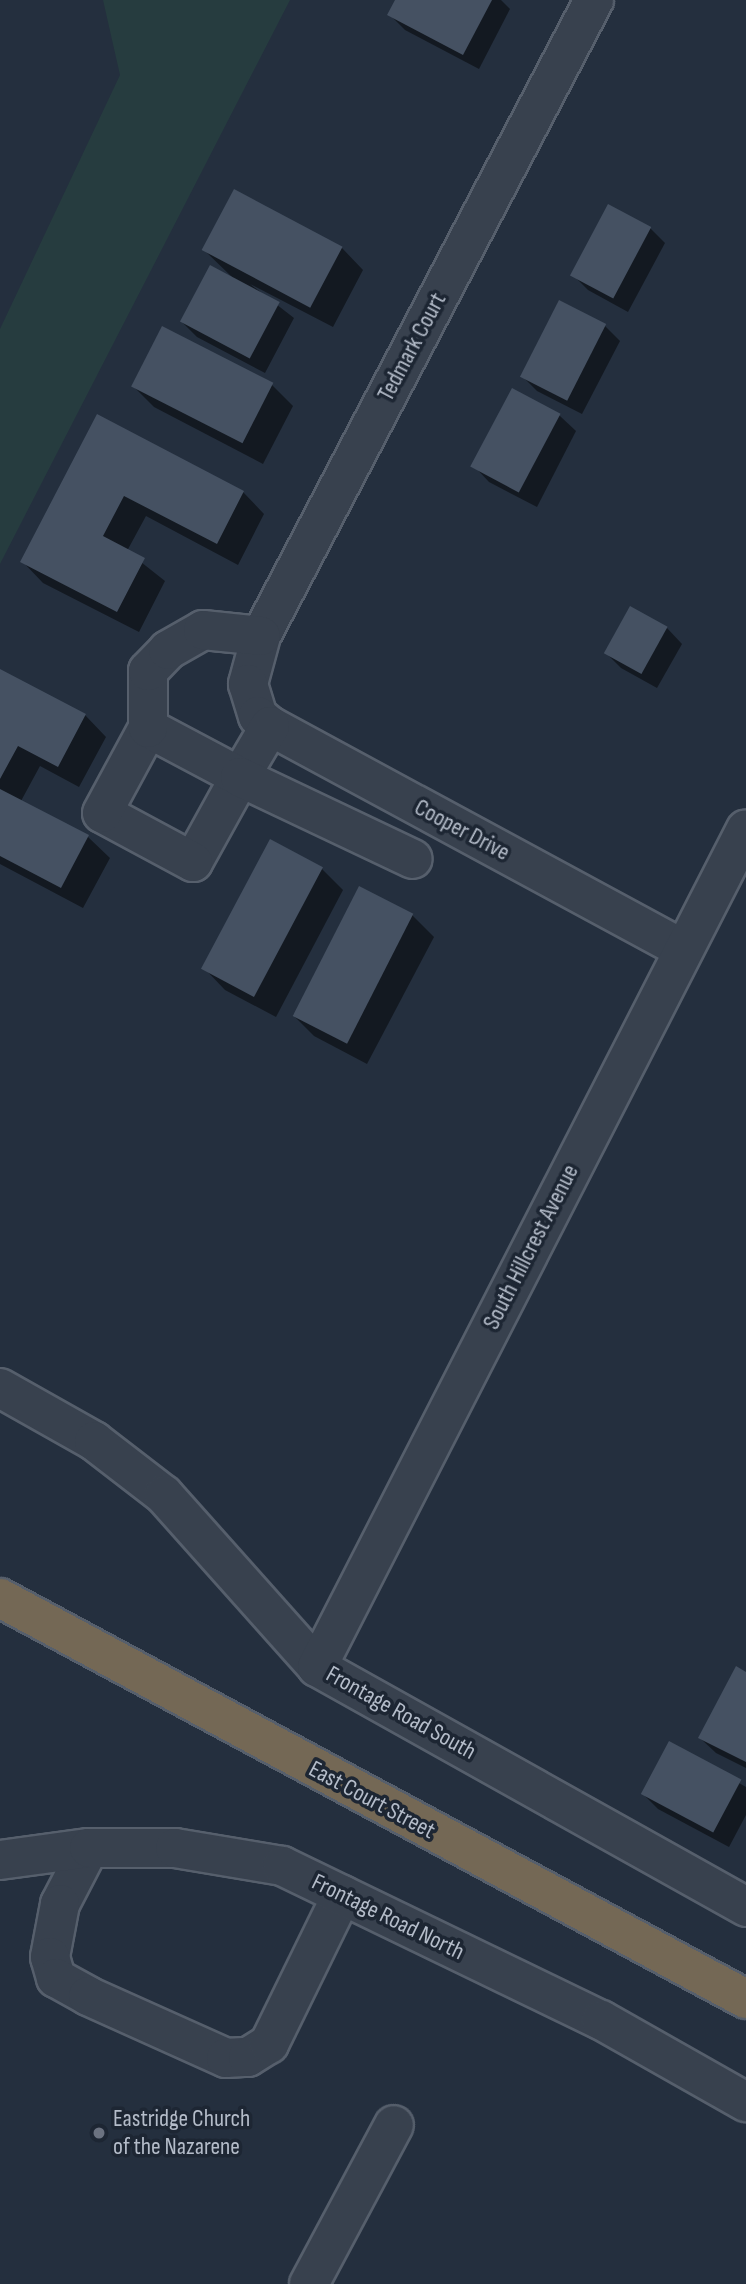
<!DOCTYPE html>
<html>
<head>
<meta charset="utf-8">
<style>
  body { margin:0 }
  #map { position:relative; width:746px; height:2284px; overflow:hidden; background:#242f3e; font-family:"Sofia Sans Condensed",sans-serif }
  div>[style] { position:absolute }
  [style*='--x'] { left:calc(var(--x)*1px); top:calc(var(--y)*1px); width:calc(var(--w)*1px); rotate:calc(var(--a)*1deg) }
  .green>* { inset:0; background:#263c3f }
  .shadow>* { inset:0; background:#0007 }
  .building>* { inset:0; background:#455162; transform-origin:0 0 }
  .roads { filter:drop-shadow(2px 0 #565f6c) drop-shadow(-2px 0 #565f6c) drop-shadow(0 2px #565f6c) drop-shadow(0 -2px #565f6c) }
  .minor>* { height:38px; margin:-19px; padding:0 19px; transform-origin:19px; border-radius:19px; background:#38414e }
  .highway>* { height:38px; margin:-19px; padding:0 19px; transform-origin:19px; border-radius:19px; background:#746855 }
  .dots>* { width:19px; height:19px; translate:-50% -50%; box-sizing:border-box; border:4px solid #1d2633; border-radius:50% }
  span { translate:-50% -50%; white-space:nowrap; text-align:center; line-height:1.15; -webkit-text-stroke:7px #1d2633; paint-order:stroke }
  .street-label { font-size:24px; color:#b4bcc9 }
  .poi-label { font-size:24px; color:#b4bcc9 }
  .left { translate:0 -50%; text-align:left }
</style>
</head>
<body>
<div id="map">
  <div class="green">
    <i style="clip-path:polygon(103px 0,290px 0,0 564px,0 329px,120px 75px)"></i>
  </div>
  <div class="shadow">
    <i style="clip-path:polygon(397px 0,501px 0,510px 9px,479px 69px,405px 30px,390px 15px)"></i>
    <i style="clip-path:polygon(650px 228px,665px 243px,628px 312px,588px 290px,572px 274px)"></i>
    <i style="clip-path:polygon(342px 248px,363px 270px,333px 327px,250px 284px,294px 318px,265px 373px,197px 337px,182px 322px,232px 277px,204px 250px)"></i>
    <i style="clip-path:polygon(605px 326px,620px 341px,582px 414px,537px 391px,521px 375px)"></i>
    <i style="clip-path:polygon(272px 385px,293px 406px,263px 464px,154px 407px,133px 386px)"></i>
    <i style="clip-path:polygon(512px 391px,560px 416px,576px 431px,537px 507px,489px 482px,474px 466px)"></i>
    <i style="clip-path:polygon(97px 417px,243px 492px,264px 514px,238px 565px,146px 516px,127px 551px,165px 581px,139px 632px,43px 583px,22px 561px)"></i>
    <i style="clip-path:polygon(667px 628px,682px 644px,657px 688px,621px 668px,606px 653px)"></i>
    <i style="clip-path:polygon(0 671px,85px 715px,106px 737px,79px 787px,40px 766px,21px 801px,88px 837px,110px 858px,83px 908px,0 864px)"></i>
    <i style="clip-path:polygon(322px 869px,343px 890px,276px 1017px,225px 990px,204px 968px)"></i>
    <i style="clip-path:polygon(412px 915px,434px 937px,367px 1064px,314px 1036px,293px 1015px)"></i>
    <i style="clip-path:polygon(746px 1674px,746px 1768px,716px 1753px,700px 1738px)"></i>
    <i style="clip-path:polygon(670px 1744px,746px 1787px,746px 1815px,729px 1847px,658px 1809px,643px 1794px)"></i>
  </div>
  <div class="building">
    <i style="clip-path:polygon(395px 0,492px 0,463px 55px,387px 15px)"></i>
    <i style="left:234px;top:189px;width:123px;height:69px;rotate:28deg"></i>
    <i style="left:608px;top:204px;width:49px;height:81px;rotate:28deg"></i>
    <i style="left:210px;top:265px;width:79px;height:64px;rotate:28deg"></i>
    <i style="left:559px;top:300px;width:53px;height:86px;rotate:27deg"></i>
    <i style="left:162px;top:326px;width:125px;height:68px;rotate:27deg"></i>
    <i style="left:512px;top:388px;width:55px;height:89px;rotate:28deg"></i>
    <i style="clip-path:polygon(97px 414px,244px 491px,217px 544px,124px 496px,103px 536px,145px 558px,117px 612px,20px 562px)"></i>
    <i style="left:630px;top:606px;width:43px;height:54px;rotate:29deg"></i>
    <i style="clip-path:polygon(0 669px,86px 714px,58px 767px,18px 746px,0 779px)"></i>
    <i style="clip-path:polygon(0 789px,89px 835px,61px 888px,0 856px)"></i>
    <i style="left:270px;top:839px;width:60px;height:147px;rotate:28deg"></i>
    <i style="left:359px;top:886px;width:61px;height:146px;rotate:27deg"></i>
    <i style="clip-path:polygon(736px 1666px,746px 1672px,746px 1762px,698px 1738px)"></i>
    <i style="left:669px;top:1741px;width:82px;height:60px;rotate:28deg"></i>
  </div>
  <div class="roads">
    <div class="minor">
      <i style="--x:594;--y:0;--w:718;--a:117.64"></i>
      <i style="--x:261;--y:636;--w:50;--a:105.2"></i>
      <i style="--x:248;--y:684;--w:34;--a:73"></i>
      <i style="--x:258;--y:716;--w:16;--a:40"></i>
      <i style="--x:270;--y:726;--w:469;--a:28.4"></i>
      <i style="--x:270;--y:726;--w:59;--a:120.5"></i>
      <i style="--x:240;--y:777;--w:97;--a:118.9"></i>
      <i style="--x:193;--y:862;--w:103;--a:-151.7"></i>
      <i style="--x:102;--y:813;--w:97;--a:-61.6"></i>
      <i style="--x:148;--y:728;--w:104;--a:28"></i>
      <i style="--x:240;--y:777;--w:191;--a:25.4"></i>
      <i style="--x:148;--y:728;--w:57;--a:-90"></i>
      <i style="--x:148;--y:671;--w:29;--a:-46"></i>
      <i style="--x:168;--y:650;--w:40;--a:-29.7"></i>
      <i style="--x:203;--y:630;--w:58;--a:5.9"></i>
      <i style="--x:0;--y:1388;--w:108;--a:29.4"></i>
      <i style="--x:94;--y:1441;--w:88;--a:37.6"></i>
      <i style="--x:164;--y:1495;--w:230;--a:48.3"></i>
      <i style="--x:317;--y:1667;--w:492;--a:29.2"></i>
      <i style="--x:317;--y:1667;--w:941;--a:-62.89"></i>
      <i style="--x:89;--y:1848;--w:63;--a:117.4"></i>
      <i style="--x:60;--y:1904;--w:54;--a:100.7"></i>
      <i style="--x:50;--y:1957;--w:22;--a:74"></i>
      <i style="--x:56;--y:1978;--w:37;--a:29"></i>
      <i style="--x:88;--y:1996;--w:151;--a:24.2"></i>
      <i style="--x:226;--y:2058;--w:22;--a:-3"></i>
      <i style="--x:248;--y:2057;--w:25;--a:-32"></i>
      <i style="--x:269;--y:2044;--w:166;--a:-63.9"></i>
      <i style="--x:0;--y:1860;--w:90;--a:-7.7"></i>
      <i style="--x:89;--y:1848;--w:86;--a:0"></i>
      <i style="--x:175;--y:1848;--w:109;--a:9.5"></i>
      <i style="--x:282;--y:1866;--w:354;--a:25.8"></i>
      <i style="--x:601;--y:2020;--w:167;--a:29.5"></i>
      <i style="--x:309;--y:2284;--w:180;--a:-61.9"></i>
    </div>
    <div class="highway">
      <i style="--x:0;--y:1598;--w:847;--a:28.26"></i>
    </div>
  </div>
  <div class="dots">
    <i style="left:99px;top:2133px;background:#6b7280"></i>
  </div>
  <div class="street-label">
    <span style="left:412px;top:347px;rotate:-62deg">Tedmark Court</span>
    <span style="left:462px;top:830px;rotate:28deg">Cooper Drive</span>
    <span style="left:531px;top:1247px;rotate:-63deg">South Hillcrest Avenue</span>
    <span style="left:401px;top:1713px;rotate:29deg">Frontage Road South</span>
    <span style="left:372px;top:1800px;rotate:28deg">East Court Street</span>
    <span style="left:388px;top:1917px;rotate:26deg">Frontage Road North</span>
  </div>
  <div class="poi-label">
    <span class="left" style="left:113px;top:2133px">Eastridge Church<br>of the Nazarene</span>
  </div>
</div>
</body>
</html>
